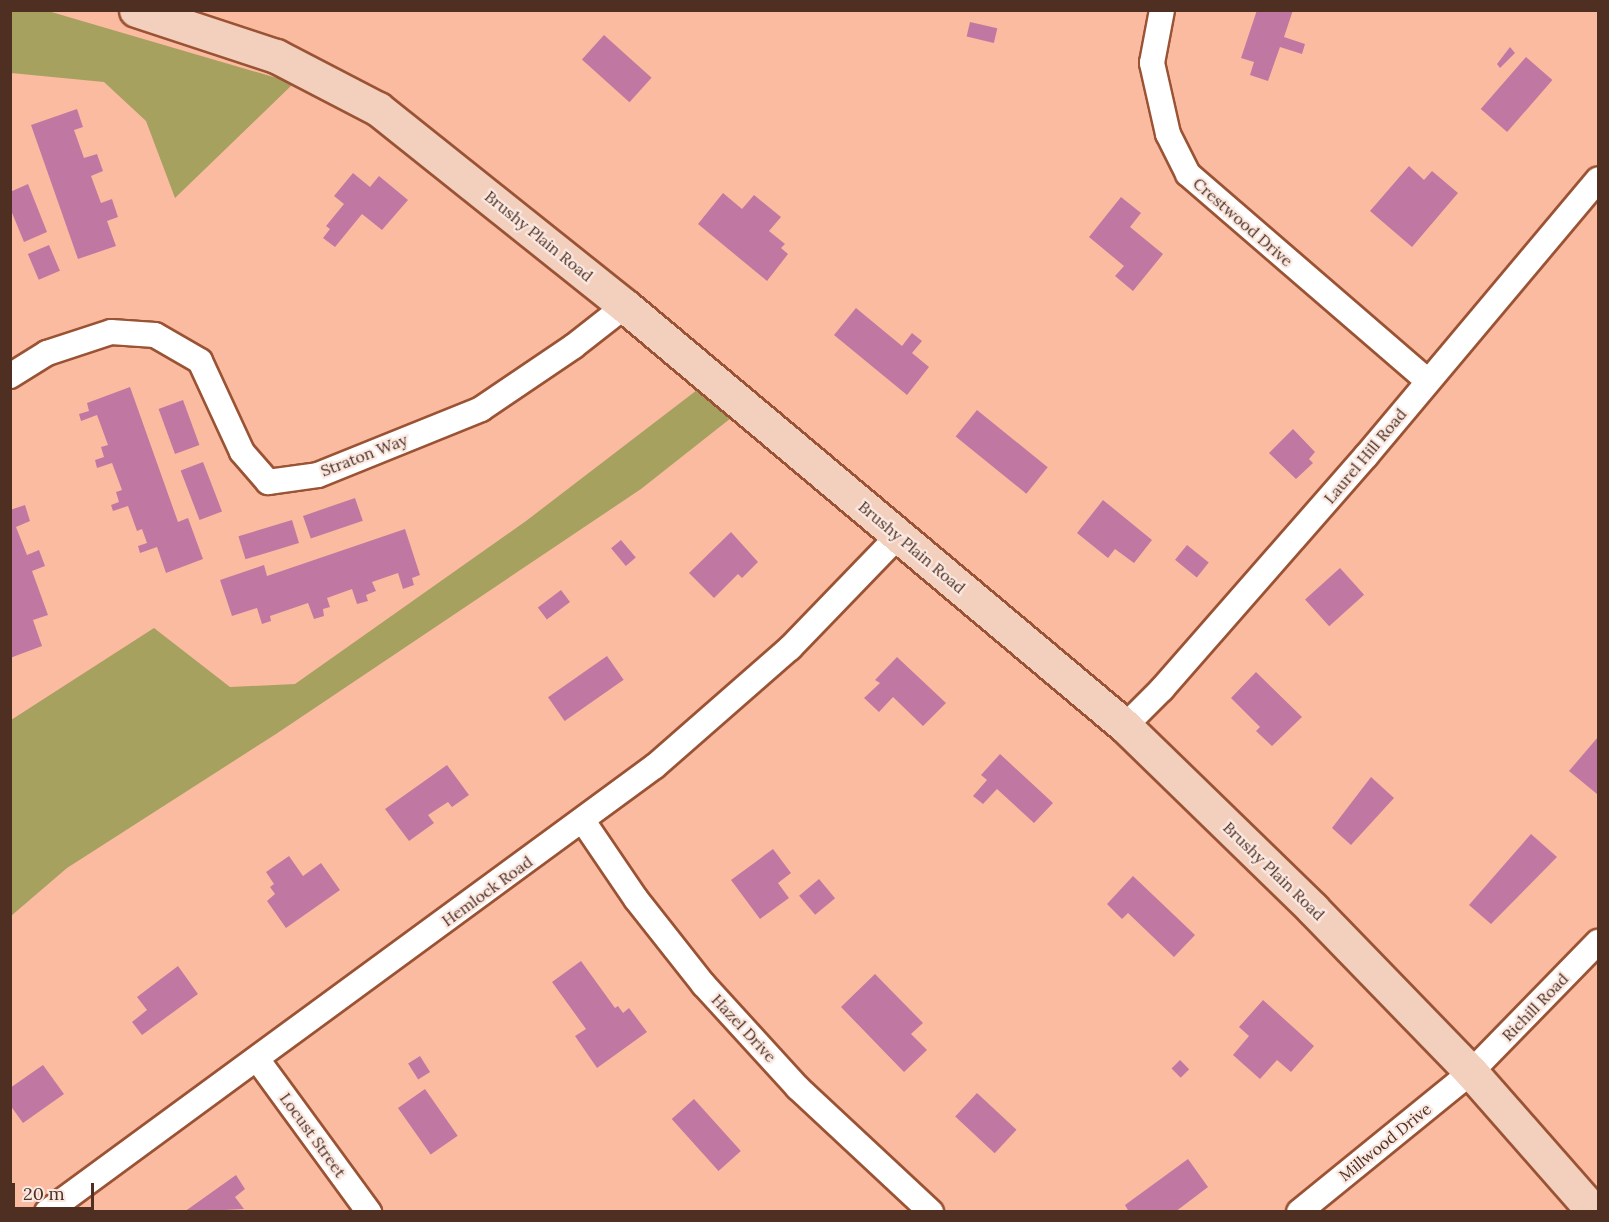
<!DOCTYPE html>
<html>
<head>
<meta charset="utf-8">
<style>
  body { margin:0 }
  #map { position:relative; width:1609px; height:1222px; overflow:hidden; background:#fbbba0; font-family:Lora,serif }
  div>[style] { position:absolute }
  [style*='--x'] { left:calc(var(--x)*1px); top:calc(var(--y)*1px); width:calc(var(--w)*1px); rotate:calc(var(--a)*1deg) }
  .green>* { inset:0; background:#a7a15f }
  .building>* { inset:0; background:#c078a2; transform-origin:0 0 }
  .roads { filter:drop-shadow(2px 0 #9a5334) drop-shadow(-2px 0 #9a5334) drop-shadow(0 2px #9a5334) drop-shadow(0 -2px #9a5334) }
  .minor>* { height:24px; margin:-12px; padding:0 12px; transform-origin:12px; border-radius:12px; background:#fff }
  .secondary>* { height:33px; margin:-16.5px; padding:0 16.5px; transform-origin:16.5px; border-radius:16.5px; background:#f3cfbd }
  span { translate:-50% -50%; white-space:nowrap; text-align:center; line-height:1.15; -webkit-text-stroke:4.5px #fae9e2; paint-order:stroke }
  .street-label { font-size:16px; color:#4e2f21 }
  .frame { position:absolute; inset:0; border:12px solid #4e2f21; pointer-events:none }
  .scale { position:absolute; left:12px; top:1183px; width:82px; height:27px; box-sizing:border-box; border:3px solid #4e2f21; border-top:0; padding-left:8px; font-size:18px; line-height:21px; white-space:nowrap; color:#4e2f21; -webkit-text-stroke:4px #fae9e2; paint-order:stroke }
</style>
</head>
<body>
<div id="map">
  <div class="green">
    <i style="clip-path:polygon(10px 11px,48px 11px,294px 83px,175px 198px,146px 121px,104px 82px,11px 73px)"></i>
    <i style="clip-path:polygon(697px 390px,731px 418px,641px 489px,276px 734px,67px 868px,11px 916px,11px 720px,154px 628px,230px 687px,295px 684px,526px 521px)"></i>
  </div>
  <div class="building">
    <i style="clip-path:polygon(1257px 10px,1293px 10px,1284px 37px,1305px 44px,1302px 54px,1280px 47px,1268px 81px,1250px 75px,1254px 62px,1241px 58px)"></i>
    <i style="left:970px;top:22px;width:28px;height:15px;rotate:13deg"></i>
    <i style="left:604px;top:35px;width:64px;height:33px;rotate:42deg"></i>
    <i style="clip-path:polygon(1510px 47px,1515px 53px,1500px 68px,1497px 64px)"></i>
    <i style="left:1526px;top:57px;width:35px;height:69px;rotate:41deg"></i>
    <i style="clip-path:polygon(77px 109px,83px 127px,74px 130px,84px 158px,97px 154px,103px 171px,91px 176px,101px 203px,112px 199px,118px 217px,107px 221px,116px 246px,78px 259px,31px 125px)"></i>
    <i style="clip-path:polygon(1409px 166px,1424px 180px,1432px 171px,1458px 193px,1412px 247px,1370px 211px)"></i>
    <i style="clip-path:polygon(353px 173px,370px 187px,379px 176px,408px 200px,382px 230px,362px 214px,335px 247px,323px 238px,330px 229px,326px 226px,344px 204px,334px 196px)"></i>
    <i style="clip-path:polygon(28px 184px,47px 232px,24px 242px,10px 208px,10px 192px)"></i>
    <i style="clip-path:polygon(723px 193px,742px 209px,754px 195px,781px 217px,769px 231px,785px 244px,781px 248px,788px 254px,767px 281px,698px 224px)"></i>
    <i style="clip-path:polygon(1121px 197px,1141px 213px,1130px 227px,1163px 254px,1133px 291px,1115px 276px,1124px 266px,1089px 237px)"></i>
    <i style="left:49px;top:245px;width:28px;height:23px;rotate:67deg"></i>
    <i style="clip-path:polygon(856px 308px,902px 346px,912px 333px,922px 341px,912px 353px,929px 367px,907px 395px,834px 335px)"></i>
    <i style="clip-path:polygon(130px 387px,178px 522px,188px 518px,203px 559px,166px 573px,157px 547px,140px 553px,138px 546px,147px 543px,142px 529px,137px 531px,128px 506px,113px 511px,111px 505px,119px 502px,116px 492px,122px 490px,112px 463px,97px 468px,95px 460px,104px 457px,101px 447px,108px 445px,97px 415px,81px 421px,79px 414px,89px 411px,87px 403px)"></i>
    <i style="left:183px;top:400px;width:48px;height:26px;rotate:70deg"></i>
    <i style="left:977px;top:410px;width:91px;height:34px;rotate:39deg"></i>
    <i style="clip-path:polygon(1293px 429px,1315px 452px,1309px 459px,1313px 463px,1296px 479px,1269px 453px)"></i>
    <i style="left:203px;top:462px;width:53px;height:24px;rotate:69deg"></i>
    <i style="left:355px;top:498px;width:24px;height:55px;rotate:71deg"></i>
    <i style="clip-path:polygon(1103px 500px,1152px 540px,1134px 563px,1115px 549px,1108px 558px,1077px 533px)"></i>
    <i style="clip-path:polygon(25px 505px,30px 521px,16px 527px,27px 555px,39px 550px,45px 566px,32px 571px,48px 615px,33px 620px,42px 646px,10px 658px,10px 510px)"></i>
    <i style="left:292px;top:520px;width:24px;height:56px;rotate:73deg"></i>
    <i style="clip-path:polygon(405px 529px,420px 575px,412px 578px,414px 585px,403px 589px,398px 573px,372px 582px,376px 591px,366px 595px,368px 601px,357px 604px,352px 589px,327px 598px,330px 607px,323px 609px,324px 616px,314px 619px,308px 603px,270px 616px,271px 621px,262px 624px,257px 608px,232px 616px,220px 580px,264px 565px,267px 576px)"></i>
    <i style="clip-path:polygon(731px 532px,758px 562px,742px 578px,738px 574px,714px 598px,689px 573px)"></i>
    <i style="left:621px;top:540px;width:23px;height:13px;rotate:50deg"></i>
    <i style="left:1187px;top:545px;width:28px;height:19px;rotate:39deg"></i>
    <i style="left:1340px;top:568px;width:36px;height:47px;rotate:48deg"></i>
    <i style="left:561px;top:590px;width:15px;height:29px;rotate:53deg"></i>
    <i style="left:607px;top:656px;width:29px;height:72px;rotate:55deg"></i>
    <i style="clip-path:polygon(897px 657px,946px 703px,923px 726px,893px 697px,879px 712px,864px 698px,880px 683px,875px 680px)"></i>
    <i style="clip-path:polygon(1256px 672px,1302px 717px,1272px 746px,1256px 731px,1260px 727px,1231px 698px)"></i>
    <i style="clip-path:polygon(1598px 737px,1598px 792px,1597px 794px,1569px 771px)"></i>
    <i style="clip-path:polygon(1000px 754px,1053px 803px,1034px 823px,997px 789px,983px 804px,973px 796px,987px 780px,981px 775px)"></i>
    <i style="clip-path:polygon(447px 765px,469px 795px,452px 807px,448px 802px,428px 815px,434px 823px,409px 841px,385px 809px)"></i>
    <i style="clip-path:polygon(1371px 777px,1394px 798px,1351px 845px,1332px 828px)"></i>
    <i style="clip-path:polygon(1531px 834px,1557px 857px,1491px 924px,1469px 905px)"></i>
    <i style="clip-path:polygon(773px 849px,791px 873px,778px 883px,789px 898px,760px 919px,731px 880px)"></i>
    <i style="clip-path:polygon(289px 856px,303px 876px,321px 863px,340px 890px,286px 928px,267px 901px,275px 894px,270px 887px,274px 884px,266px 872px)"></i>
    <i style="clip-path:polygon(1133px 876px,1195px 935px,1174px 957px,1128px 913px,1122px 919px,1107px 904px)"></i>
    <i style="left:819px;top:879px;width:25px;height:26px;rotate:50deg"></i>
    <i style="clip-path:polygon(581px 961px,615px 1008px,618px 1006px,623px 1013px,629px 1008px,647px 1032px,597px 1068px,575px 1036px,586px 1029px,552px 982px)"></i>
    <i style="clip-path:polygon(178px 966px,198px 994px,142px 1035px,132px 1022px,147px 1010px,137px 997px)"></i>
    <i style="clip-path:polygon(875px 974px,923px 1023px,911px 1034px,927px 1050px,904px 1072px,841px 1007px)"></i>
    <i style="clip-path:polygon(1263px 1000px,1314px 1046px,1291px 1072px,1277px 1060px,1260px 1079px,1233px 1055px,1249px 1036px,1239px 1027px)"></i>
    <i style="left:420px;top:1056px;width:19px;height:14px;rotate:58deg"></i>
    <i style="left:1180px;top:1060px;width:13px;height:12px;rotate:45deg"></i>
    <i style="clip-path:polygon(43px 1065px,64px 1094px,23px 1123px,10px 1105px,10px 1088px)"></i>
    <i style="left:425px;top:1089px;width:57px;height:33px;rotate:55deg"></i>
    <i style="left:977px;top:1093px;width:54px;height:32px;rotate:43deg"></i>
    <i style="left:694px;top:1099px;width:70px;height:30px;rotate:48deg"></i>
    <i style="clip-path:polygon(1188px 1159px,1208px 1187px,1175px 1212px,1129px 1212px,1125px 1205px)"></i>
    <i style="clip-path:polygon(236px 1175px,245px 1189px,235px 1197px,244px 1209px,184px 1212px)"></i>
  </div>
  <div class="roads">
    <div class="minor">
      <i style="--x:1162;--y:10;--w:54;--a:100.7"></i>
      <i style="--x:1152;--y:63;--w:73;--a:77.3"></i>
      <i style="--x:1168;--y:134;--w:45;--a:63.4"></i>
      <i style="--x:1188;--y:174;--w:317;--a:40.8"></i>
      <i style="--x:10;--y:376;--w:44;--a:-31.9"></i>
      <i style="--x:47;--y:353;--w:67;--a:-18.2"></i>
      <i style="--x:111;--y:332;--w:44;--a:3.9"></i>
      <i style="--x:155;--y:335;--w:52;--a:30"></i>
      <i style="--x:200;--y:361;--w:100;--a:65.2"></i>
      <i style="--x:242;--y:452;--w:40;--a:49"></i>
      <i style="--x:268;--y:482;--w:50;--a:-8"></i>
      <i style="--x:318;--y:475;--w:176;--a:-22"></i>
      <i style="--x:481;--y:409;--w:112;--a:-34.1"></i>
      <i style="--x:574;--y:346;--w:65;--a:-38.1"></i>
      <i style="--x:1125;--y:726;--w:52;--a:-45"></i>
      <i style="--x:1162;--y:689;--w:310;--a:-48.8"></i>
      <i style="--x:1366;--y:456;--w:361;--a:-50"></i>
      <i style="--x:583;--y:821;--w:94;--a:55.8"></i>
      <i style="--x:636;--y:899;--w:110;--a:51.7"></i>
      <i style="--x:704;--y:985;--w:139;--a:47.6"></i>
      <i style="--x:798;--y:1088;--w:182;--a:43"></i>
      <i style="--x:257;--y:1059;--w:190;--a:53.8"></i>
      <i style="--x:47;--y:1212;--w:754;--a:-36.26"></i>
      <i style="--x:655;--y:766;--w:179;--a:-41.2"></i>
      <i style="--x:790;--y:648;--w:156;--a:-46"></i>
      <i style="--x:1299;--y:1212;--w:222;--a:-39.1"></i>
      <i style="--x:1471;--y:1072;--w:182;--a:-45.7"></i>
    </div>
    <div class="secondary">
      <i style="--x:136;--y:10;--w:147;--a:18.2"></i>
      <i style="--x:276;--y:56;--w:115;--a:27.5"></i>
      <i style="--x:378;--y:109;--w:316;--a:38.6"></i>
      <i style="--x:625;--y:306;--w:653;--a:40.03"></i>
      <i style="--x:1125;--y:726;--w:262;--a:44.2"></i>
      <i style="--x:1313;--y:909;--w:227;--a:45.9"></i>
      <i style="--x:1471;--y:1072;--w:186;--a:48.7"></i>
    </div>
  </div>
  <div class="street-label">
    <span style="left:1243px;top:222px;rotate:41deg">Crestwood Drive</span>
    <span style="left:539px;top:236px;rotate:39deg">Brushy Plain Road</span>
    <span style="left:364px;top:455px;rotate:-21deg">Straton Way</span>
    <span style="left:1365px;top:456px;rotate:-50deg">Laurel Hill Road</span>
    <span style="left:912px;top:547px;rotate:40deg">Brushy Plain Road</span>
    <span style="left:1274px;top:871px;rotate:44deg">Brushy Plain Road</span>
    <span style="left:487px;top:891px;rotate:-36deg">Hemlock Road</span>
    <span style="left:1535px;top:1007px;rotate:-46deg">Richill Road</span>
    <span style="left:744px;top:1028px;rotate:47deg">Hazel Drive</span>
    <span style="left:313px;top:1135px;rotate:54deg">Locust Street</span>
    <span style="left:1385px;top:1142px;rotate:-39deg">Millwood Drive</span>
  </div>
  <div class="frame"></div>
  <div class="scale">20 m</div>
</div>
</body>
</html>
